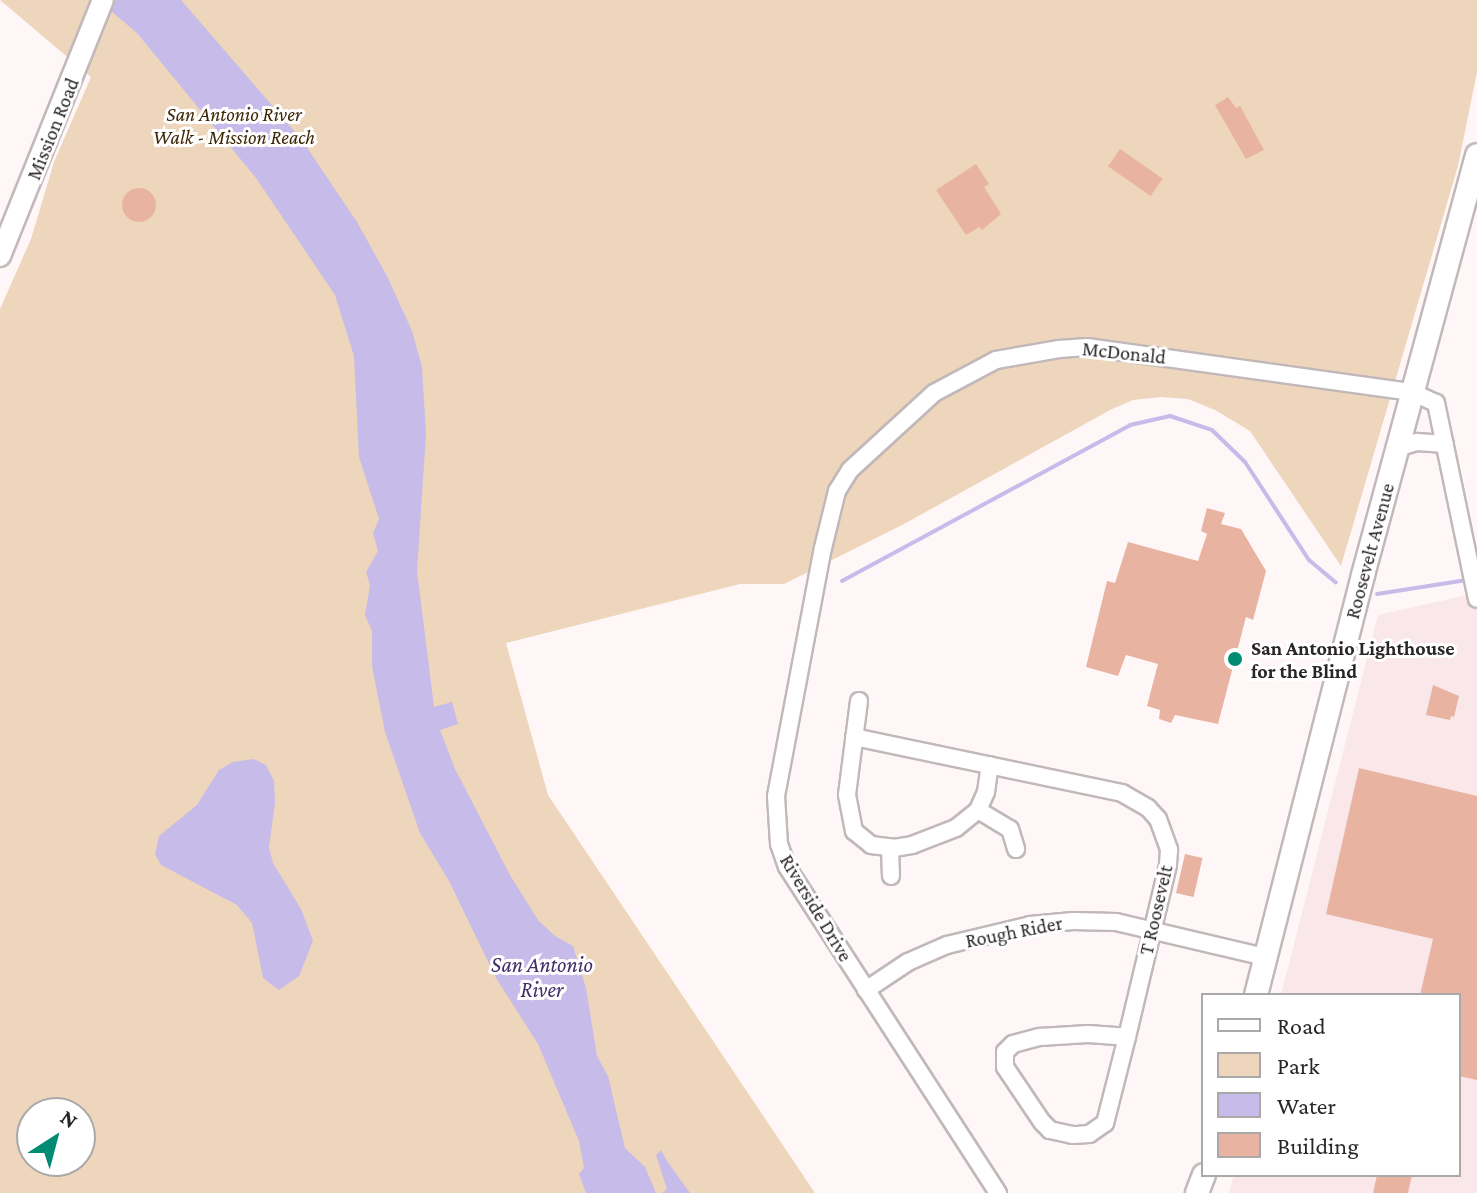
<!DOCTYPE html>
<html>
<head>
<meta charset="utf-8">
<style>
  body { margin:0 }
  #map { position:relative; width:1477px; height:1193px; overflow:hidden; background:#fff6f8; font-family:"Crimson Pro",serif }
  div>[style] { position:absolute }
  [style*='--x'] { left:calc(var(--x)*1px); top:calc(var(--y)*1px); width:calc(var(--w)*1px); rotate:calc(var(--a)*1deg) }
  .built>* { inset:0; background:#fae7ea }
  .green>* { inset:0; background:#edd6bb }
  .water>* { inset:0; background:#c7bbea }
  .stream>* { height:4px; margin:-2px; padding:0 2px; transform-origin:2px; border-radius:2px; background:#c7bbea }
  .building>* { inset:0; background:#e9b3a2; transform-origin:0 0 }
  .round { border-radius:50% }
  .roads { filter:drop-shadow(2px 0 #c2b8ba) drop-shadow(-2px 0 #c2b8ba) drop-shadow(0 2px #c2b8ba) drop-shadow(0 -2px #c2b8ba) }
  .minor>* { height:16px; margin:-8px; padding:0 8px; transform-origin:8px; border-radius:8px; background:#fff }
  .tertiary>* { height:20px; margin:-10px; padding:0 10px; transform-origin:10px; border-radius:10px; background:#fff }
  .secondary>* { height:22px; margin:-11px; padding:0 11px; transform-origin:11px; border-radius:11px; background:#fff }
  .dots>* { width:22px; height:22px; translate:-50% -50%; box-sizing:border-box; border:4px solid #fff; border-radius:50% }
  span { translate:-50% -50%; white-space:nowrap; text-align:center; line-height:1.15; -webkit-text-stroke:6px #fff; paint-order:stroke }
  .park-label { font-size:20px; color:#3d2604; font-style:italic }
  .street-label { font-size:20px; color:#2a2627 }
  .poi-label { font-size:20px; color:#2a2627; font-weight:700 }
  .left { translate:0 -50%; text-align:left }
  .water-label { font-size:22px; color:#412d67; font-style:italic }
  .legend { position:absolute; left:1201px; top:993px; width:260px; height:184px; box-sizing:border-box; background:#fff; border:2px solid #aaa8a9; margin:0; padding:10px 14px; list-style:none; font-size:24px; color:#2a2627 }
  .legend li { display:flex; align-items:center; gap:16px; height:40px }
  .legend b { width:40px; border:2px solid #aaa8a9 }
  .north { position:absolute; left:16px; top:1097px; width:80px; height:80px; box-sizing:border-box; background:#fff; border:2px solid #aaa8a9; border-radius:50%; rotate:36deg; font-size:22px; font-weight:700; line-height:32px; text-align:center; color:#2a2627 }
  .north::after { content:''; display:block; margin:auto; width:28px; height:36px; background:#008b72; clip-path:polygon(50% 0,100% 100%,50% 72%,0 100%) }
</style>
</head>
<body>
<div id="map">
  <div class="built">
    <i style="clip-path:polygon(1477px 593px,1477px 1193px,1229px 1193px,1234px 1175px,1459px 1175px,1459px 995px,1281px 995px,1378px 615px)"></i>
  </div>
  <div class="green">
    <i style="clip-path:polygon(evenodd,0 0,1477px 0,1477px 72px,1458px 166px,1341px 566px,1250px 431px,1215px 410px,1188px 399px,1161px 397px,1133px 400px,1112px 409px,904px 524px,784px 584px,740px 584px,506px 643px,548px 795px,815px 1193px,0 1193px,0 309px,31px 239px,54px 162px,91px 77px,0 0,32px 1113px,80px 1113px,80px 1161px,32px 1161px,32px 1113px)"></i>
  </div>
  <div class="water">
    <i style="clip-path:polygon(98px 0,181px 0,302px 140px,357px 222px,387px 276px,412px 331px,422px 367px,426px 434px,417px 571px,434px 707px,452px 702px,458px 724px,440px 730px,455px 769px,510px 875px,538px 920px,555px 936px,573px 946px,586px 988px,597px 1056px,608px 1076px,625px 1148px,645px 1167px,656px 1193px,586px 1193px,579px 1174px,584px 1168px,579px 1141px,538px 1044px,496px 978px,449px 881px,420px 833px,385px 732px,372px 666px,372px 631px,365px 615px,370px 585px,366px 572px,378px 551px,373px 533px,379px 519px,359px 457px,354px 356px,335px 295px,256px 178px,137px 33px)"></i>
    <i style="clip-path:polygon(254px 759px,266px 765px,274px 781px,275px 803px,269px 847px,273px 863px,301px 909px,313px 941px,299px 976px,279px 990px,263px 978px,252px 923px,237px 905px,161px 865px,155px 854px,159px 836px,197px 805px,219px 770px,233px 762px)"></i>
    <i style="clip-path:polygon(661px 1150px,667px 1161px,690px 1193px,662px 1193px,667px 1189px,656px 1155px)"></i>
  </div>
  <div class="stream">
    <i style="--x:842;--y:581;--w:328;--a:-28.4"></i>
    <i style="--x:1130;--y:425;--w:41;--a:-12.7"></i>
    <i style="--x:1170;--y:416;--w:44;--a:18.4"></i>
    <i style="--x:1212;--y:430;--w:46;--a:44.1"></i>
    <i style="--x:1245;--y:462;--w:117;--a:56.9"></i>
    <i style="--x:1309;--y:560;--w:35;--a:40"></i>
    <i style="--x:1377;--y:594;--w:91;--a:-8.8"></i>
  </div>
  <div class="building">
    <i style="clip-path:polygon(1228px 97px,1236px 108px,1240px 106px,1264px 150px,1246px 159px,1215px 105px)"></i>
    <i style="left:1120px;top:149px;width:52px;height:21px;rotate:35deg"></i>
    <i style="clip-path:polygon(976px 164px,989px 184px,984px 187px,1001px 214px,982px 230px,979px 227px,966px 235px,936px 190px)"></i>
    <i class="round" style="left:122px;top:188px;width:34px;height:34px"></i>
    <i style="clip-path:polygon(1207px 508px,1225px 513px,1221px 524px,1241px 529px,1266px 571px,1253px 620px,1246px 617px,1218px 724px,1175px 715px,1171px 723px,1159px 719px,1160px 710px,1147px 706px,1158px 664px,1126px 655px,1118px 676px,1086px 667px,1107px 581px,1115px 583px,1128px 542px,1198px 561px,1207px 534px,1201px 531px)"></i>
    <i style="clip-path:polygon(1433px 685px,1459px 696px,1454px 717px,1451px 716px,1450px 720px,1426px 715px)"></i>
    <i style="clip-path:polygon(1359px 768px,1477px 796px,1477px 1080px,1459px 1076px,1459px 995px,1420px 995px,1433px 939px,1326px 914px)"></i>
    <i style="left:1185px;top:854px;width:18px;height:40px;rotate:13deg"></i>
    <i style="clip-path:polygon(1377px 1175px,1412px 1175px,1408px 1193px,1373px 1193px)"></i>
  </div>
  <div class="roads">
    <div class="minor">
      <i style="--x:1397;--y:448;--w:21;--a:-17"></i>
      <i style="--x:1417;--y:442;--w:28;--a:4"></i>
      <i style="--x:859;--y:701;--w:95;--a:97.3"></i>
      <i style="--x:847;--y:795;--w:37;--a:79"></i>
      <i style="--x:854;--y:831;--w:22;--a:39"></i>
      <i style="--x:871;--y:845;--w:23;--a:7"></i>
      <i style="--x:894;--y:848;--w:18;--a:-9"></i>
      <i style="--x:912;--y:845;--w:47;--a:-21.1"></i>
      <i style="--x:956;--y:828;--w:28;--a:-39"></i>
      <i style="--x:978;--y:810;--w:20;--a:-66"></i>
      <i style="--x:986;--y:792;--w:27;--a:-82"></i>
      <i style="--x:854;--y:737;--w:274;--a:11.8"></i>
      <i style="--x:1122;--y:793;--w:30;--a:30"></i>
      <i style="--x:1148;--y:808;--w:15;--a:48"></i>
      <i style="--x:1158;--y:819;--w:33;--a:70"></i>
      <i style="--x:1169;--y:850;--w:15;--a:94"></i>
      <i style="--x:1168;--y:865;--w:177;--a:103.4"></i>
      <i style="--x:1127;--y:1037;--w:89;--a:104.3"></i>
      <i style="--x:1105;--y:1123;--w:19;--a:145"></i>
      <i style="--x:1089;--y:1134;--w:16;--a:176"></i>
      <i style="--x:1073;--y:1135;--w:24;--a:-168"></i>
      <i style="--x:1050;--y:1130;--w:11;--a:-135"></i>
      <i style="--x:1042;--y:1122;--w:66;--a:-123.9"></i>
      <i style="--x:1005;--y:1067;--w:15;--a:-90"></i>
      <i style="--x:1005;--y:1052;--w:11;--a:-45"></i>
      <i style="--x:1013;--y:1044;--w:28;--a:-15"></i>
      <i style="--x:1040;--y:1037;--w:48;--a:-3.6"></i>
      <i style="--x:1088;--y:1034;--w:39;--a:4"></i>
      <i style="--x:978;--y:810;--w:37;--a:31"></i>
      <i style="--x:1010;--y:829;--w:21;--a:73"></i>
      <i style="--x:890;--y:848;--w:28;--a:88"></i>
      <i style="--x:866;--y:990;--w:50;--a:-33.7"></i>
      <i style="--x:908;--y:962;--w:43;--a:-23.6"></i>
      <i style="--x:947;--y:945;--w:85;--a:-13.5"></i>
      <i style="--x:1030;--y:925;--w:43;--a:-5.3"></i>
      <i style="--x:1073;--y:921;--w:43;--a:1.3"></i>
      <i style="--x:1116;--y:922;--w:153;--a:13.2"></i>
      <i style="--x:998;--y:1193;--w:388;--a:-122.9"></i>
      <i style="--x:787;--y:867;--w:24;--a:-109"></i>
      <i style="--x:779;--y:844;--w:48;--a:-93.6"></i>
      <i style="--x:776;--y:796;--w:252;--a:-79.3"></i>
      <i style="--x:823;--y:548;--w:59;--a:-76.2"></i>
      <i style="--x:837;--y:491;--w:25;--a:-58"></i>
      <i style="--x:850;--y:470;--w:114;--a:-42.5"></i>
      <i style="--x:934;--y:393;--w:70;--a:-28"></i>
      <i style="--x:996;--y:360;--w:64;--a:-9.9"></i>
      <i style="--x:1059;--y:349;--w:28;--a:-4"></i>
      <i style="--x:1087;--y:347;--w:328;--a:7.9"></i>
      <i style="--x:1412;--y:392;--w:26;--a:25"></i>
      <i style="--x:1436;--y:403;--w:200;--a:78.2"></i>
    </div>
    <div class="tertiary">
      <i style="--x:0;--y:256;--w:276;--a:-68.1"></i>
    </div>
    <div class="secondary">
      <i style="--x:1256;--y:995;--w:433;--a:-75.7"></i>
      <i style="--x:1363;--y:575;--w:435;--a:-74.8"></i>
      <i style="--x:1197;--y:1193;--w:19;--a:-69"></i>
    </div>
  </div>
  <div class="dots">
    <i style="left:1235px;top:659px;background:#008b72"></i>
  </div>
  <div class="park-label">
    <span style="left:234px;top:126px">San Antonio River<br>Walk - Mission Reach</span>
  </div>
  <div class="street-label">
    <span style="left:53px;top:129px;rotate:-68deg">Mission Road</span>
    <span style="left:1124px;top:353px;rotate:6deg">McDonald</span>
    <span style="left:1370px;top:551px;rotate:-75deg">Roosevelt Avenue</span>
    <span style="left:816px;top:908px;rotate:59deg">Riverside Drive</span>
    <span style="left:1156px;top:910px;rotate:-77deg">T Roosevelt</span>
    <span style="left:1014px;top:932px;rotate:-11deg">Rough Rider</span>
  </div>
  <div class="poi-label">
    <span class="left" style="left:1251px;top:660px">San Antonio Lighthouse<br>for the Blind</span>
  </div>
  <div class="water-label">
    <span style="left:542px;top:977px">San Antonio<br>River</span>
  </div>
  <ul class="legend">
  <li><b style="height:10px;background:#fff"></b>Road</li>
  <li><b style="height:22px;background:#edd6bb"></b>Park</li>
  <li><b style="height:22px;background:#c7bbea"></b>Water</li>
  <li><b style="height:22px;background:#e9b3a2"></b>Building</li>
  </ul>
  <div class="north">N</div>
</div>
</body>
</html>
